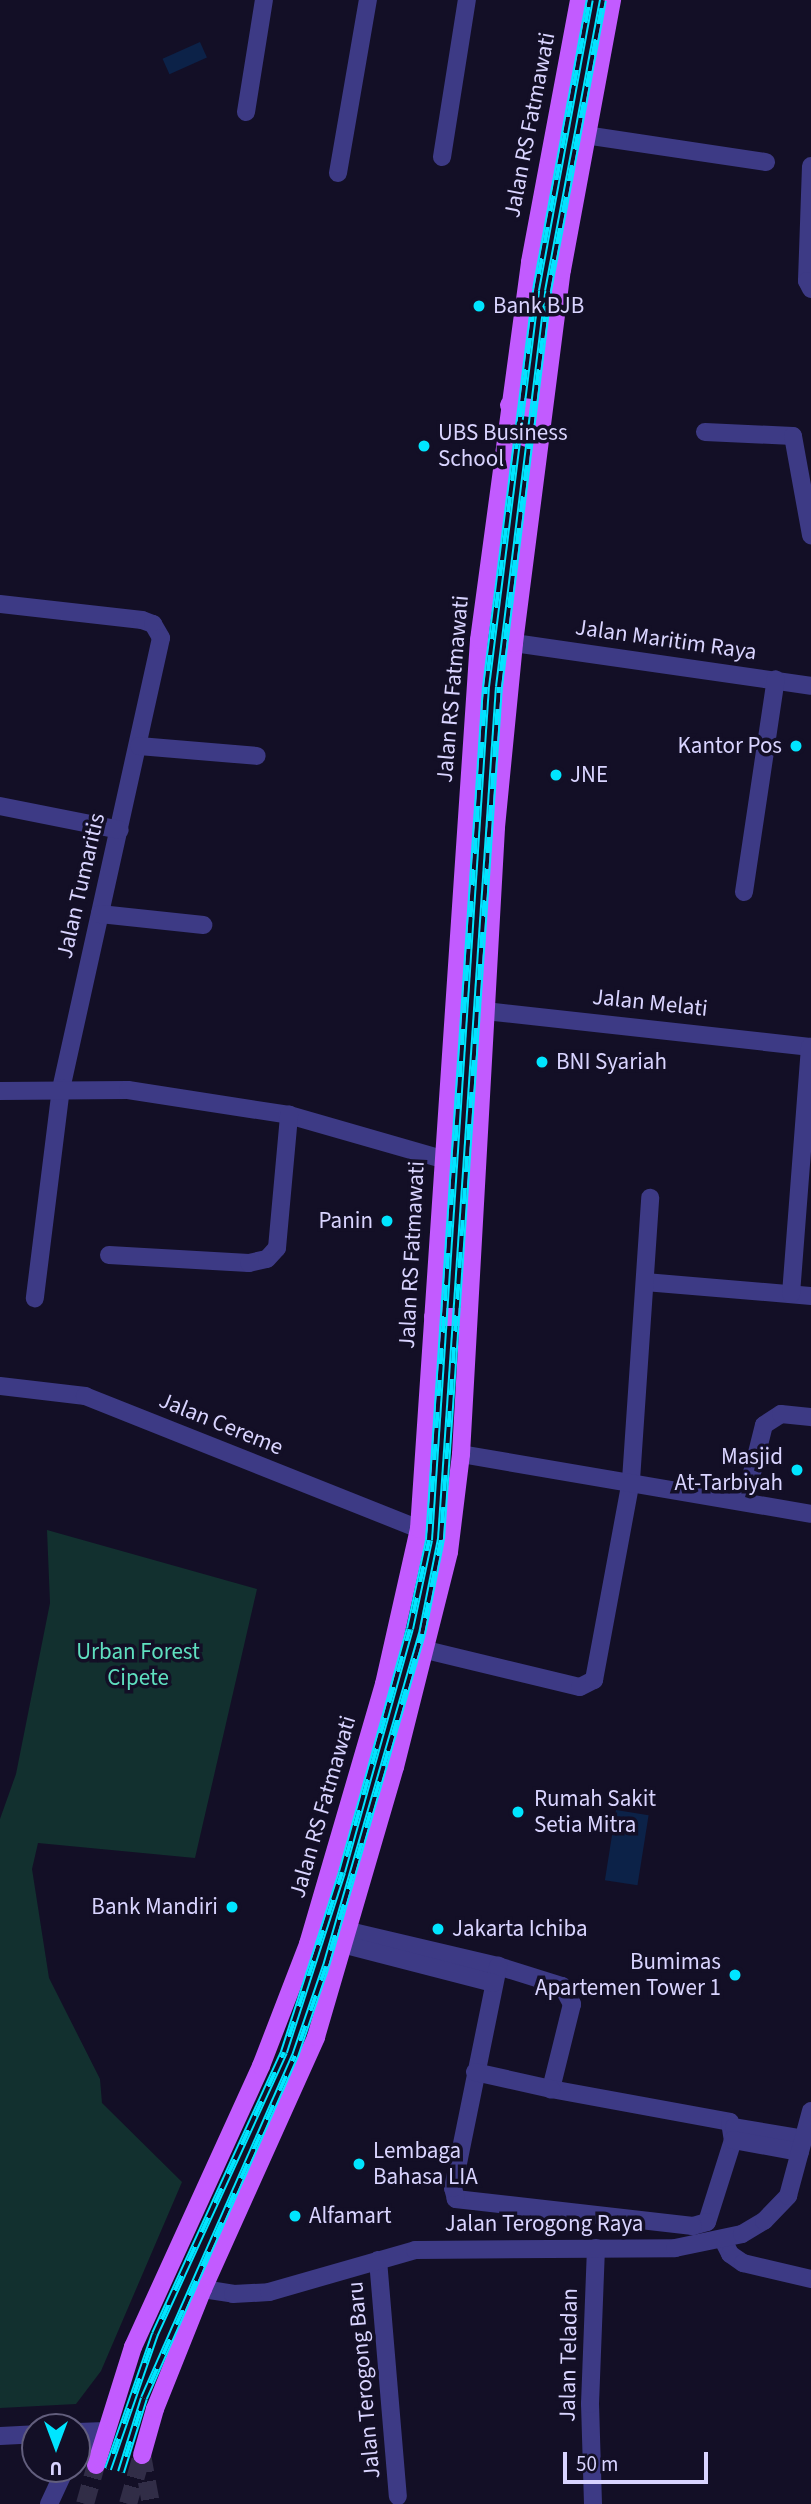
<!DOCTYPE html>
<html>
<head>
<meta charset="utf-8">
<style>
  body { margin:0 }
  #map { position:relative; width:811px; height:2504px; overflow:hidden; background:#130f26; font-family:"Source Sans 3",sans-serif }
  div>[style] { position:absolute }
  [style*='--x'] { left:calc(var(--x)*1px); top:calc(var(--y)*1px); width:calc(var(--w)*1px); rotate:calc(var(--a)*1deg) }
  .green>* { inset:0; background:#12302f }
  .water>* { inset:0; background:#0c2248; transform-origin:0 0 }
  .tertiary-tunnel>* { height:18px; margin-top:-9px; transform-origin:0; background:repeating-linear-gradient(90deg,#312d47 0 18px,transparent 0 27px) }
  .primary-tunnel>* { height:18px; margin-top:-9px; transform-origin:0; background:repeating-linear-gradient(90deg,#312d47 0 18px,transparent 0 27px) }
  .minor>* { height:18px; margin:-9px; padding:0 9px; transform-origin:9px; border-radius:9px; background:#3d3a85 }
  .tertiary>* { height:18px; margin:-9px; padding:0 9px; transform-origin:9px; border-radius:9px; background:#3d3a85 }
  .primary>* { height:18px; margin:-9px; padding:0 9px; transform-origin:9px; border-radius:9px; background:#c25bff }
  .rail>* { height:8px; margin-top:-4px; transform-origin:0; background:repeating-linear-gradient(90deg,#130f26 0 16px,#00e5ff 0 32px); box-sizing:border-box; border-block:2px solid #00e5ff }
  .dots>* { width:19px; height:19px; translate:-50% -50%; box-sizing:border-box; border:4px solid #130f26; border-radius:50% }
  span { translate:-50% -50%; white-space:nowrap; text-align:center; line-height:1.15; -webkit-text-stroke:7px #130f26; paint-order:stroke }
  .street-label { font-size:23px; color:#d9d4ff }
  .poi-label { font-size:23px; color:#d9d4ff }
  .left { translate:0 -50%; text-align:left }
  .right { translate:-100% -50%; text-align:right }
  .park-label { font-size:23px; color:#5fe0c0 }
  .north { position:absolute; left:21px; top:2413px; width:70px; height:70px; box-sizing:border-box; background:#130f26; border:2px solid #625e7d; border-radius:50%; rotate:180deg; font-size:19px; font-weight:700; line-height:28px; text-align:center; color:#d9d4ff }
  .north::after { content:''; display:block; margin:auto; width:24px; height:32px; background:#00e5ff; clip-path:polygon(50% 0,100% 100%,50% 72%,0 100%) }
  .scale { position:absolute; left:563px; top:2452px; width:145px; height:32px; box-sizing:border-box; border:4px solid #d9d4ff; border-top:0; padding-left:9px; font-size:21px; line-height:24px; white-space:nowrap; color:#d9d4ff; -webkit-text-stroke:5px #130f26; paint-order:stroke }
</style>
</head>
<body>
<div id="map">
  <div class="green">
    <i style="clip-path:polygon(47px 1530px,257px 1589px,195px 1858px,38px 1843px,32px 1869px,49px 1978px,100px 2079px,102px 2103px,182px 2182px,101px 2371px,76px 2404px,0 2408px,0 1819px,16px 1774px,50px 1603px)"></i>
  </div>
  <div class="water">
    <i style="left:200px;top:42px;width:17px;height:41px;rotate:66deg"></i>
    <i style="left:616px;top:1810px;width:33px;height:71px;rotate:9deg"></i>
  </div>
  <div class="tertiary-tunnel">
    <i style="--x:142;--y:2455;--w:50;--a:79.6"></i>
  </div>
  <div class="primary-tunnel">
    <i style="--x:85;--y:2504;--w:41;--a:-74.2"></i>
    <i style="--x:128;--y:2504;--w:51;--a:-74.1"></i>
  </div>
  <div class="minor">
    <i style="--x:246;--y:112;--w:113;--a:-80.9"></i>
    <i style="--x:585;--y:135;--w:183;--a:8.5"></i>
    <i style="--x:442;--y:157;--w:159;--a:-81"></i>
    <i style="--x:811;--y:166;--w:115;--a:92"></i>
    <i style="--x:807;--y:281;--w:9;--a:63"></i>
    <i style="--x:338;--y:173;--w:176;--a:-80.2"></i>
    <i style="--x:705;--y:432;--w:88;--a:2.6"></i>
    <i style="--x:793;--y:436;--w:101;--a:79.7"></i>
    <i style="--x:0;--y:604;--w:143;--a:6.4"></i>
    <i style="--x:142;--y:620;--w:12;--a:20"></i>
    <i style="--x:153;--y:624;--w:16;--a:60"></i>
    <i style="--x:161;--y:638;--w:461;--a:102.5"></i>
    <i style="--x:61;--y:1088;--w:212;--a:97.1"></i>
    <i style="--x:514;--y:643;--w:300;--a:8.2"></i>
    <i style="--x:139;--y:746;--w:118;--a:4.8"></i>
    <i style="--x:0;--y:806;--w:122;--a:11.3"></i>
    <i style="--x:744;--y:892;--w:215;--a:-81.5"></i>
    <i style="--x:100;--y:914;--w:104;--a:6.1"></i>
    <i style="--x:485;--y:1011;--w:328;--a:6.3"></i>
    <i style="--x:0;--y:1091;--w:128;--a:-0.4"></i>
    <i style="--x:128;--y:1090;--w:163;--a:8.8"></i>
    <i style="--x:289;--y:1115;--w:159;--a:16"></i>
    <i style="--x:109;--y:1255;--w:140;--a:3.3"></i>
    <i style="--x:249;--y:1263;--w:18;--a:-13"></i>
    <i style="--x:267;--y:1259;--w:15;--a:-48"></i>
    <i style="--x:277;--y:1248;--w:134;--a:-84.8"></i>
    <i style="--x:645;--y:1282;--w:167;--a:4.8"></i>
    <i style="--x:791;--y:1294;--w:248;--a:-85.6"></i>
    <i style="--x:0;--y:1386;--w:86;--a:6.7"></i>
    <i style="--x:85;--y:1396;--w:360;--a:21.7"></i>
    <i style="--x:745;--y:1501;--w:78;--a:-76"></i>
    <i style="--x:764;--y:1425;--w:20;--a:-33"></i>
    <i style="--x:781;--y:1414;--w:30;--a:6"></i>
    <i style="--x:426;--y:1650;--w:158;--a:13.5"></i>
    <i style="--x:580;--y:1687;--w:16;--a:-27"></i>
    <i style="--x:594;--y:1680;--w:203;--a:-79.5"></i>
    <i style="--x:631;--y:1480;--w:283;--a:-86.1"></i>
    <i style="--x:349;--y:1931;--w:153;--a:13.2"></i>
    <i style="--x:498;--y:1966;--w:67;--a:17.4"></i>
    <i style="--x:562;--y:1986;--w:21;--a:61"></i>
    <i style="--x:572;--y:2004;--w:88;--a:103.9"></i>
    <i style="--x:551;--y:2089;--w:182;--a:10.4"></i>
    <i style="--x:730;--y:2122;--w:18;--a:81"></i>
    <i style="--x:733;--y:2140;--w:86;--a:107.6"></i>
    <i style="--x:707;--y:2222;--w:15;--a:164"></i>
    <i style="--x:693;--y:2226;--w:239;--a:-173.5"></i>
    <i style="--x:456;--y:2199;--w:11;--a:-105"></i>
    <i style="--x:453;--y:2188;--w:227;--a:-78.5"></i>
    <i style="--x:346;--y:1945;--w:152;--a:14.5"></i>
    <i style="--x:475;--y:2072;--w:78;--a:12.6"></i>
    <i style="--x:734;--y:2127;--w:71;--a:9.7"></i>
    <i style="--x:733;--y:2140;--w:68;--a:10.2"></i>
    <i style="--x:723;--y:2240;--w:16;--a:63"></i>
    <i style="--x:730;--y:2254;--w:16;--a:35"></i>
    <i style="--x:743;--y:2263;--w:70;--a:13.2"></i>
    <i style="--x:378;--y:2260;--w:237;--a:85.2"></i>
    <i style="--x:593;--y:2504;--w:100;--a:-91.7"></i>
    <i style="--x:590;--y:2404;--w:156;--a:-87.8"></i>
  </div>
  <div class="tertiary">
    <i style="--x:461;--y:1454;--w:355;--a:9.7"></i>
    <i style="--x:203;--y:2289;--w:30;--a:9"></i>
    <i style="--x:233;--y:2294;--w:36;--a:-3"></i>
    <i style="--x:269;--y:2292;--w:152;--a:-16"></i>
    <i style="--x:415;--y:2250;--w:260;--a:-0.4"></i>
    <i style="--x:675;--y:2248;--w:68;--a:-11.8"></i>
    <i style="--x:742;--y:2234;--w:26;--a:-31"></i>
    <i style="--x:764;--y:2221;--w:35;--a:-46"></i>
    <i style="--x:788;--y:2196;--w:88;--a:-74.9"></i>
    <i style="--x:77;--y:2432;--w:29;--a:-2"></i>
    <i style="--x:0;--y:2436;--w:35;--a:-3"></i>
    <i style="--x:77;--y:2456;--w:28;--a:-26"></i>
    <i style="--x:49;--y:2504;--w:38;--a:-65"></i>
  </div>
  <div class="primary">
    <i style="--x:509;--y:405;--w:34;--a:8"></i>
    <i style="--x:505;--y:437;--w:16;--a:-4"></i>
    <i style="--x:521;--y:436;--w:19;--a:18"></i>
    <i style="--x:433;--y:1317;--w:34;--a:0"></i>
    <i style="--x:142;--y:2455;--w:48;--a:-74.2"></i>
    <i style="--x:155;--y:2409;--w:129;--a:-68.2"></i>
    <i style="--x:203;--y:2289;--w:276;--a:-65.8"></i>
    <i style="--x:316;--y:2037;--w:281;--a:-73.7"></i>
    <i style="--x:395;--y:1767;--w:222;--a:-75.9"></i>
    <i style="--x:449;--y:1552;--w:99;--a:-83"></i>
    <i style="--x:461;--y:1454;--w:628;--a:-86.8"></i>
    <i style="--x:496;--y:827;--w:185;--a:-84.4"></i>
    <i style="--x:514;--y:643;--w:376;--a:-82.7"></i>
    <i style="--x:562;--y:270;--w:275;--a:-79.5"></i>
    <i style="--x:96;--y:2465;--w:124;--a:-72.6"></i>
    <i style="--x:133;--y:2347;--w:309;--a:-65.5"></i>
    <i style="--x:261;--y:2066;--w:131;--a:-68.9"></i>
    <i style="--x:308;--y:1944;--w:271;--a:-73.7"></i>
    <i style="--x:384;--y:1684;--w:159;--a:-77.3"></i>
    <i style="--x:419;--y:1529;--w:891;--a:-86.14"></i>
    <i style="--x:479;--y:640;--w:381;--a:-82.3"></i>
    <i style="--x:530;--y:262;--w:267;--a:-79.4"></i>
  </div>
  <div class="rail">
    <i style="--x:108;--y:2469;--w:143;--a:-70.8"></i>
    <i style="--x:155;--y:2334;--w:310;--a:-65.4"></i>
    <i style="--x:284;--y:2052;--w:189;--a:-72.1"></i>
    <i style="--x:342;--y:1872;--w:252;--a:-74.4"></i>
    <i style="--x:410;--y:1629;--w:91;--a:-77.9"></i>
    <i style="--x:429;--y:1540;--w:855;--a:-86.18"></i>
    <i style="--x:486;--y:687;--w:400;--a:-82.8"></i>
    <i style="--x:536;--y:290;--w:295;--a:-79.5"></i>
    <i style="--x:121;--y:2472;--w:77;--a:-72.7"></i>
    <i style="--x:144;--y:2398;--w:374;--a:-66.2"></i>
    <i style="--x:295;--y:2056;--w:95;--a:-71"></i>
    <i style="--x:326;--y:1966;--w:346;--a:-73.9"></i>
    <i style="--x:422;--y:1634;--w:97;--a:-78.7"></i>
    <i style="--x:441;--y:1539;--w:854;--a:-86.11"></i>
    <i style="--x:499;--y:687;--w:399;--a:-82.9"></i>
    <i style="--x:548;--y:291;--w:296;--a:-79.3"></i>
  </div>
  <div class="dots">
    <i style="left:479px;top:306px;background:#00e5ff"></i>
    <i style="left:424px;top:446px;background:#00e5ff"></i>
    <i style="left:796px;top:746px;background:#00e5ff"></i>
    <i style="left:556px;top:775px;background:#00e5ff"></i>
    <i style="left:542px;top:1062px;background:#00e5ff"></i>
    <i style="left:387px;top:1221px;background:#00e5ff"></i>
    <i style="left:797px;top:1470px;background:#00e5ff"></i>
    <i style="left:518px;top:1812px;background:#00e5ff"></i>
    <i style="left:232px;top:1907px;background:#00e5ff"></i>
    <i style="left:438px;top:1929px;background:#00e5ff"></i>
    <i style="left:735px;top:1975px;background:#00e5ff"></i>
    <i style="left:359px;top:2164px;background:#00e5ff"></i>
    <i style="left:295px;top:2216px;background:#00e5ff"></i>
  </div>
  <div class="street-label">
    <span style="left:530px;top:125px;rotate:-79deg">Jalan RS Fatmawati</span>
    <span style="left:666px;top:640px;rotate:8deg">Jalan Maritim Raya</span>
    <span style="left:453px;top:689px;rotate:-85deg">Jalan RS Fatmawati</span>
    <span style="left:81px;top:886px;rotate:-77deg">Jalan Tumaritis</span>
    <span style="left:650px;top:1003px;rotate:6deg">Jalan Melati</span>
    <span style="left:412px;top:1255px;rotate:-87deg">Jalan RS Fatmawati</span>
    <span style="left:221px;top:1424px;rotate:22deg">Jalan Cereme</span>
    <span style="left:323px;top:1807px;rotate:-74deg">Jalan RS Fatmawati</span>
    <span style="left:544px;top:2224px">Jalan Terogong Raya</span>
    <span style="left:569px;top:2355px;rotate:-89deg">Jalan Teladan</span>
    <span style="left:364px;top:2380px;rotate:-95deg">Jalan Terogong Baru</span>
  </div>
  <div class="poi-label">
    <span class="left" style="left:493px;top:306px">Bank BJB</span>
    <span class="left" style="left:438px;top:446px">UBS Business<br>School</span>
    <span class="right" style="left:782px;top:746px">Kantor Pos</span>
    <span class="left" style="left:570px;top:775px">JNE</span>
    <span class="left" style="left:556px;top:1062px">BNI Syariah</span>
    <span class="right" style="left:373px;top:1221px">Panin</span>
    <span class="right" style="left:783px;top:1470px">Masjid<br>At-Tarbiyah</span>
    <span class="left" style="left:534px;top:1812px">Rumah Sakit<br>Setia Mitra</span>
    <span class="right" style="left:218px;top:1907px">Bank Mandiri</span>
    <span class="left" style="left:452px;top:1929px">Jakarta Ichiba</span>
    <span class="right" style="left:721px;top:1975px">Bumimas<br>Apartemen Tower 1</span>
    <span class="left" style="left:373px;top:2164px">Lembaga<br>Bahasa LIA</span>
    <span class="left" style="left:309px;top:2216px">Alfamart</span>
  </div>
  <div class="park-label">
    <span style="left:138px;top:1665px">Urban Forest<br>Cipete</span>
  </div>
  <div class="north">U</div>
  <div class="scale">50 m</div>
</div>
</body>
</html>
